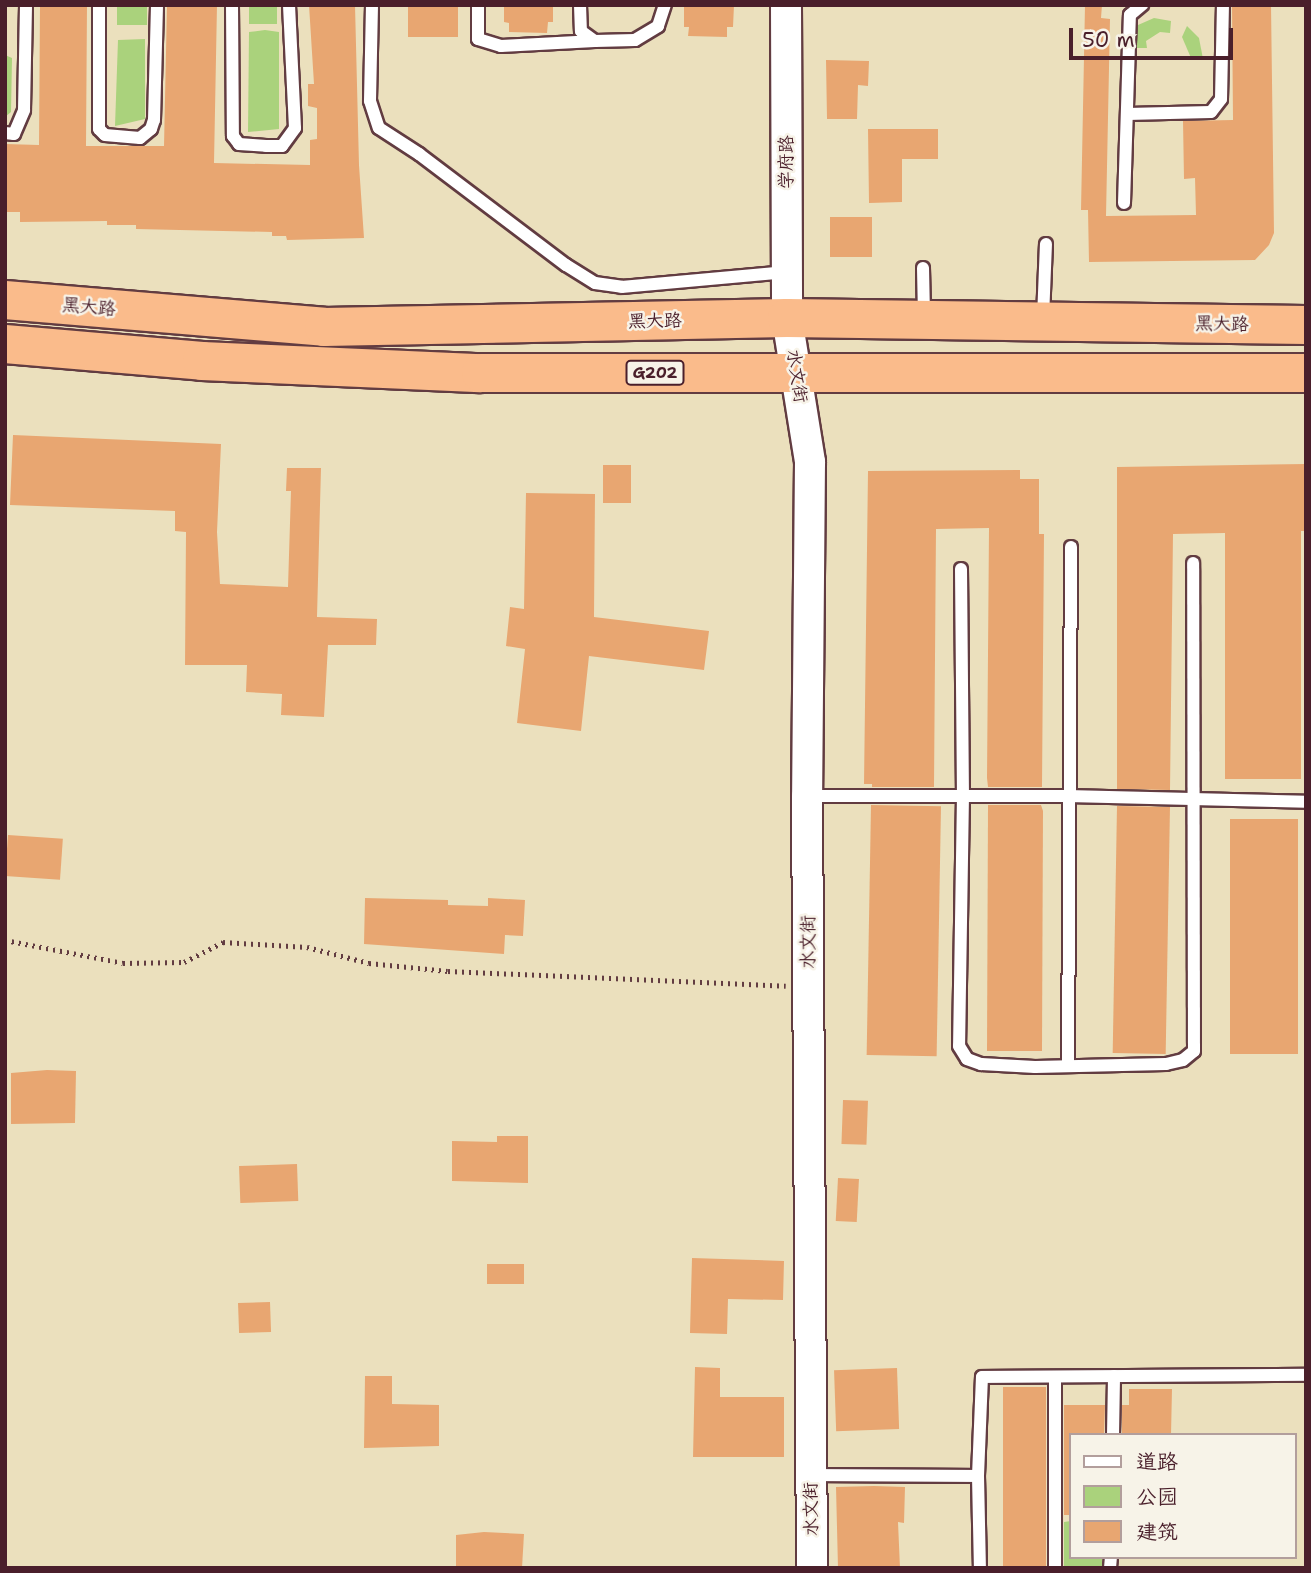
<!DOCTYPE html>
<html>
<head>
<meta charset="utf-8">
<style>
  body { margin:0 }
  #map { position:relative; width:1311px; height:1573px; overflow:hidden; background:#ebe0bd; font-family:"Shantell Sans","LXGW WenKai TC",sans-serif }
  div>[style] { position:absolute }
  [style*='--x'] { left:calc(var(--x)*1px); top:calc(var(--y)*1px); width:calc(var(--w)*1px); rotate:calc(var(--a)*1deg) }
  .green>* { inset:0; background:#aad27c; transform-origin:0 0 }
  .building>* { inset:0; background:#e8a671; transform-origin:0 0 }
  .path>* { height:4.5px; margin-top:-2.25px; transform-origin:0; background:repeating-linear-gradient(90deg,#623c41 0 2px,transparent 0 7px) }
  .roads { filter:drop-shadow(2px 0 #623c41) drop-shadow(-2px 0 #623c41) drop-shadow(0 2px #623c41) drop-shadow(0 -2px #623c41) }
  .service>* { height:12px; margin:-6px; padding:0 6px; transform-origin:6px; border-radius:6px; background:#fff }
  .tertiary>* { height:30px; margin:-15px; padding:0 15px; transform-origin:15px; border-radius:15px; background:#fff }
  .trunk>* { height:38px; margin:-19px; padding:0 19px; transform-origin:19px; border-radius:19px; background:#fabb8b }
  span { translate:-50% -50%; white-space:nowrap; text-align:center; line-height:1.15; -webkit-text-stroke:5px #f7f3e8; paint-order:stroke }
  .shield-label span { padding:2px 5px; background:#f7f3e8; border:2px solid; border-radius:5px; -webkit-text-stroke-width:0 }
  .shield-label { font-size:16px; color:#4a1f2b; font-weight:700 }
  .street-label { font-size:18px; color:#4a1f2b }
  .frame { position:absolute; inset:0; border:7px solid #4a1f2b; pointer-events:none }
  .legend { position:absolute; left:1069px; top:1433px; width:228px; height:126px; box-sizing:border-box; background:#f7f3e8; border:2px solid #b29e9c; margin:0; padding:9px 12px; list-style:none; font-size:21px; color:#4a1f2b }
  .legend li { display:flex; align-items:center; gap:14px; height:35px }
  .legend b { width:35px; border:2px solid #b29e9c }
  .scale { position:absolute; left:1069px; top:28px; width:164px; height:32px; box-sizing:border-box; border:4px solid #4a1f2b; border-top:0; padding-left:9px; font-size:21px; line-height:24px; white-space:nowrap; color:#4a1f2b; -webkit-text-stroke:5px #f7f3e8; paint-order:stroke }
</style>
</head>
<body>
<div id="map">
  <div class="green">
    <i style="left:117px;top:5px;width:30px;height:20px"></i>
    <i style="left:249px;top:5px;width:28px;height:19px"></i>
    <i style="clip-path:polygon(1154px 18px,1171px 21px,1170px 33px,1160px 32px,1146px 41px,1147px 48px,1134px 48px,1138px 25px)"></i>
    <i style="clip-path:polygon(1187px 26px,1199px 38px,1203px 59px,1191px 58px,1182px 37px)"></i>
    <i style="clip-path:polygon(265px 30px,279px 32px,279px 129px,248px 132px,249px 32px)"></i>
    <i style="clip-path:polygon(145px 39px,145px 119px,115px 126px,118px 40px)"></i>
    <i style="clip-path:polygon(5px 55px,12px 58px,11px 112px,5px 117px)"></i>
    <i style="clip-path:polygon(1071px 1521px,1071px 1557px,1102px 1557px,1102px 1568px,1064px 1568px,1064px 1522px)"></i>
  </div>
  <div class="building">
    <i style="clip-path:polygon(40px 5px,87px 5px,86px 146px,164px 146px,167px 5px,217px 5px,214px 163px,310px 165px,310px 140px,317px 139px,317px 108px,308px 106px,308px 84px,314px 84px,309px 5px,355px 5px,359px 165px,364px 238px,287px 240px,286px 236px,272px 236px,272px 232px,136px 229px,136px 225px,107px 225px,107px 221px,20px 222px,20px 212px,5px 212px,5px 144px,39px 145px)"></i>
    <i style="left:408px;top:5px;width:50px;height:32px"></i>
    <i style="clip-path:polygon(504px 5px,553px 5px,553px 22px,548px 22px,547px 33px,509px 32px,509px 23px,504px 22px)"></i>
    <i style="clip-path:polygon(684px 5px,734px 5px,733px 27px,727px 27px,727px 37px,688px 36px,689px 27px,684px 27px)"></i>
    <i style="clip-path:polygon(1085px 5px,1102px 5px,1101px 18px,1110px 19px,1106px 216px,1196px 215px,1195px 178px,1184px 179px,1183px 121px,1233px 120px,1232px 5px,1271px 5px,1274px 233px,1269px 245px,1255px 260px,1089px 262px,1088px 210px,1081px 210px)"></i>
    <i style="clip-path:polygon(826px 60px,869px 61px,868px 86px,858px 85px,857px 119px,827px 119px)"></i>
    <i style="clip-path:polygon(868px 129px,938px 129px,938px 159px,902px 159px,902px 202px,869px 203px)"></i>
    <i style="left:872px;top:217px;width:40px;height:42px;rotate:90deg"></i>
    <i style="clip-path:polygon(13px 435px,221px 444px,217px 532px,220px 584px,288px 587px,291px 491px,286px 491px,287px 468px,321px 468px,317px 617px,377px 619px,376px 645px,328px 645px,324px 717px,281px 715px,282px 694px,246px 692px,247px 665px,185px 665px,186px 532px,175px 531px,175px 511px,10px 505px)"></i>
    <i style="clip-path:polygon(1306px 464px,1306px 531px,1301px 531px,1301px 779px,1225px 779px,1225px 533px,1173px 534px,1170px 790px,1117px 789px,1117px 467px)"></i>
    <i style="left:603px;top:465px;width:28px;height:38px"></i>
    <i style="clip-path:polygon(1020px 470px,1020px 479px,1039px 479px,1039px 534px,1044px 534px,1042px 787px,988px 787px,987px 778px,989px 528px,936px 529px,934px 787px,872px 787px,872px 784px,864px 784px,868px 471px)"></i>
    <i style="clip-path:polygon(526px 493px,595px 494px,594px 617px,709px 631px,704px 670px,589px 656px,581px 731px,517px 723px,525px 649px,506px 646px,510px 607px,524px 609px)"></i>
    <i style="left:871px;top:805px;width:70px;height:250px;rotate:1deg"></i>
    <i style="clip-path:polygon(988px 805px,1041px 805px,1043px 811px,1042px 1051px,987px 1051px)"></i>
    <i style="left:1117px;top:806px;width:53px;height:247px;rotate:1deg"></i>
    <i style="left:1230px;top:819px;width:68px;height:235px"></i>
    <i style="left:8px;top:835px;width:55px;height:41px;rotate:4deg"></i>
    <i style="clip-path:polygon(365px 898px,448px 900px,448px 905px,488px 906px,488px 898px,525px 900px,523px 936px,505px 935px,504px 954px,364px 944px)"></i>
    <i style="clip-path:polygon(47px 1070px,76px 1071px,75px 1123px,11px 1124px,11px 1073px)"></i>
    <i style="left:843px;top:1100px;width:25px;height:44px;rotate:2deg"></i>
    <i style="clip-path:polygon(497px 1136px,528px 1136px,528px 1183px,452px 1181px,452px 1141px,497px 1142px)"></i>
    <i style="left:297px;top:1164px;width:37px;height:58px;rotate:88deg"></i>
    <i style="left:838px;top:1178px;width:21px;height:43px;rotate:3deg"></i>
    <i style="clip-path:polygon(692px 1258px,784px 1261px,783px 1300px,728px 1299px,727px 1334px,690px 1333px)"></i>
    <i style="left:487px;top:1264px;width:37px;height:20px"></i>
    <i style="left:270px;top:1302px;width:30px;height:32px;rotate:88deg"></i>
    <i style="clip-path:polygon(695px 1367px,720px 1368px,720px 1397px,784px 1397px,784px 1457px,693px 1457px)"></i>
    <i style="left:897px;top:1368px;width:61px;height:63px;rotate:88deg"></i>
    <i style="clip-path:polygon(365px 1376px,392px 1376px,392px 1404px,439px 1405px,439px 1446px,364px 1448px)"></i>
    <i style="left:1003px;top:1387px;width:43px;height:181px"></i>
    <i style="clip-path:polygon(1129px 1389px,1172px 1389px,1171px 1435px,1122px 1435px,1122px 1405px,1129px 1405px)"></i>
    <i style="clip-path:polygon(1064px 1405px,1105px 1405px,1104px 1435px,1071px 1435px,1071px 1515px,1064px 1515px)"></i>
    <i style="clip-path:polygon(874px 1486px,905px 1487px,904px 1523px,898px 1522px,900px 1568px,838px 1568px,836px 1487px)"></i>
    <i style="clip-path:polygon(484px 1532px,524px 1534px,522px 1568px,456px 1568px,456px 1535px)"></i>
  </div>
  <div class="path">
    <i style="--x:5;--y:940;--w:120;--a:11"></i>
    <i style="--x:123;--y:963;--w:61;--a:-0.9"></i>
    <i style="--x:184;--y:962;--w:44;--a:-27.1"></i>
    <i style="--x:223;--y:942;--w:84;--a:3.4"></i>
    <i style="--x:307;--y:947;--w:64;--a:14.5"></i>
    <i style="--x:369;--y:963;--w:79;--a:5.8"></i>
    <i style="--x:448;--y:971;--w:338;--a:2.5"></i>
  </div>
  <div class="roads">
    <div class="service">
      <i style="--x:99;--y:5;--w:124;--a:90"></i>
      <i style="--x:99;--y:129;--w:8;--a:45"></i>
      <i style="--x:105;--y:135;--w:35;--a:5"></i>
      <i style="--x:140;--y:138;--w:14;--a:-39"></i>
      <i style="--x:151;--y:129;--w:9;--a:-72"></i>
      <i style="--x:154;--y:120;--w:115;--a:-88.5"></i>
      <i style="--x:232;--y:5;--w:131;--a:89.6"></i>
      <i style="--x:233;--y:136;--w:10;--a:53"></i>
      <i style="--x:239;--y:144;--w:27;--a:4"></i>
      <i style="--x:266;--y:146;--w:16;--a:0"></i>
      <i style="--x:282;--y:146;--w:22;--a:-54"></i>
      <i style="--x:295;--y:128;--w:123;--a:-92.8"></i>
      <i style="--x:372;--y:5;--w:96;--a:91.2"></i>
      <i style="--x:370;--y:101;--w:28;--a:72"></i>
      <i style="--x:379;--y:128;--w:48;--a:33"></i>
      <i style="--x:419;--y:154;--w:184;--a:37.1"></i>
      <i style="--x:566;--y:265;--w:34;--a:32"></i>
      <i style="--x:595;--y:283;--w:27;--a:8"></i>
      <i style="--x:622;--y:287;--w:165;--a:-5.2"></i>
      <i style="--x:478;--y:5;--w:34;--a:90"></i>
      <i style="--x:478;--y:39;--w:24;--a:17"></i>
      <i style="--x:501;--y:46;--w:94;--a:-3"></i>
      <i style="--x:580;--y:5;--w:26;--a:88"></i>
      <i style="--x:581;--y:31;--w:17;--a:36"></i>
      <i style="--x:595;--y:41;--w:40;--a:-1.4"></i>
      <i style="--x:635;--y:40;--w:27;--a:-31"></i>
      <i style="--x:658;--y:26;--w:22;--a:-72"></i>
      <i style="--x:1127;--y:114;--w:84;--a:-1.4"></i>
      <i style="--x:1211;--y:112;--w:16;--a:-52"></i>
      <i style="--x:1221;--y:99;--w:94;--a:-88.8"></i>
      <i style="--x:5;--y:133;--w:9;--a:6"></i>
      <i style="--x:14;--y:134;--w:26;--a:-67"></i>
      <i style="--x:24;--y:110;--w:105;--a:-88.9"></i>
      <i style="--x:1124;--y:203;--w:188;--a:-88.2"></i>
      <i style="--x:1130;--y:15;--w:16;--a:-40"></i>
      <i style="--x:923;--y:268;--w:48;--a:88.8"></i>
      <i style="--x:1043;--y:318;--w:74;--a:-87.7"></i>
      <i style="--x:961;--y:569;--w:226;--a:89.5"></i>
      <i style="--x:963;--y:795;--w:251;--a:90.9"></i>
      <i style="--x:959;--y:1046;--w:15;--a:58"></i>
      <i style="--x:967;--y:1059;--w:15;--a:20"></i>
      <i style="--x:981;--y:1064;--w:54;--a:3.2"></i>
      <i style="--x:1035;--y:1067;--w:131;--a:-1.3"></i>
      <i style="--x:1166;--y:1064;--w:17;--a:-13"></i>
      <i style="--x:1183;--y:1060;--w:14;--a:-39"></i>
      <i style="--x:1194;--y:1051;--w:488;--a:-90.1"></i>
      <i style="--x:808;--y:796;--w:259;--a:0"></i>
      <i style="--x:1067;--y:796;--w:239;--a:1.4"></i>
      <i style="--x:1068;--y:1065;--w:518;--a:-89.67"></i>
      <i style="--x:1113;--y:1435;--w:59;--a:-89"></i>
      <i style="--x:811;--y:1475;--w:167;--a:0.3"></i>
      <i style="--x:978;--y:1476;--w:99;--a:-87.7"></i>
      <i style="--x:982;--y:1377;--w:324;--a:-0.4"></i>
      <i style="--x:978;--y:1476;--w:92;--a:88.8"></i>
      <i style="--x:1055;--y:1568;--w:191;--a:-90"></i>
      <i style="--x:1110;--y:1568;--w:11;--a:-85"></i>
    </div>
    <div class="tertiary">
      <i style="--x:786;--y:5;--w:313;--a:89.8"></i>
      <i style="--x:787;--y:318;--w:146;--a:80.9"></i>
      <i style="--x:810;--y:462;--w:334;--a:90.5"></i>
      <i style="--x:807;--y:796;--w:772;--a:89.63"></i>
    </div>
    <div class="trunk">
      <i style="--x:5;--y:300;--w:320;--a:4.8"></i>
      <i style="--x:324;--y:327;--w:463;--a:-1.1"></i>
      <i style="--x:787;--y:318;--w:519;--a:0.77"></i>
      <i style="--x:5;--y:344;--w:198;--a:4.9"></i>
      <i style="--x:202;--y:361;--w:279;--a:2.5"></i>
      <i style="--x:481;--y:373;--w:825;--a:0"></i>
    </div>
  </div>
  <div class="shield-label">
    <span style="left:655px;top:373px">G202</span>
  </div>
  <div class="street-label">
    <span style="left:786px;top:162px;rotate:-90deg">学府路</span>
    <span style="left:89px;top:307px;rotate:5deg">黑大路</span>
    <span style="left:655px;top:321px;rotate:-1deg">黑大路</span>
    <span style="left:1222px;top:324px;rotate:1deg">黑大路</span>
    <span style="left:797px;top:376px;rotate:81deg">水文街</span>
    <span style="left:808px;top:942px;rotate:-90deg">水文街</span>
    <span style="left:811px;top:1509px;rotate:-91deg">水文街</span>
  </div>
  <div class="frame"></div>
  <ul class="legend">
  <li><b style="height:9px;background:#fff"></b>道路</li>
  <li><b style="height:19px;background:#aad27c"></b>公园</li>
  <li><b style="height:19px;background:#e8a671"></b>建筑</li>
  </ul>
  <div class="scale">50 m</div>
</div>
</body>
</html>
